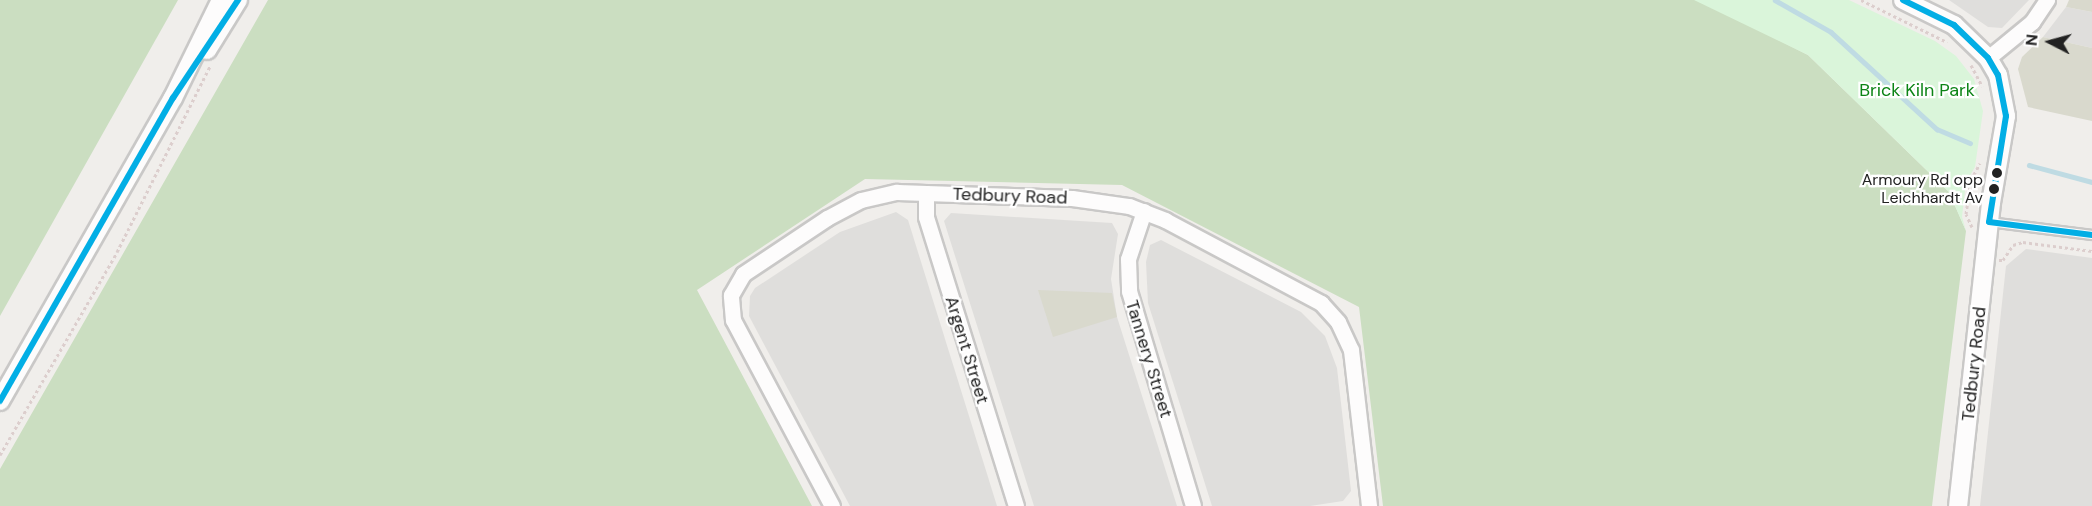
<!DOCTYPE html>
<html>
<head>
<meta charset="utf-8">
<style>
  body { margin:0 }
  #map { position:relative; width:2092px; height:506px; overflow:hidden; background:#f0eeeb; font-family:"DM Sans",sans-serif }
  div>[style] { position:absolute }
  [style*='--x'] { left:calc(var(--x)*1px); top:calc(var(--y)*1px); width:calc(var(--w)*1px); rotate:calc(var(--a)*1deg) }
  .residential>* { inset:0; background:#dfdedc }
  .construction>* { inset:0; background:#d9d9cd }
  .forest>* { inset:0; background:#cbdec1 }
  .park>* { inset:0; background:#daf5da }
  .stream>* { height:4.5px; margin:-2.25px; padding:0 2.25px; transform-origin:2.25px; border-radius:2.25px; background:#bfdbe3 }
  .path>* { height:3px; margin-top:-1.5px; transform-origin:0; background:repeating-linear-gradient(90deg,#dccecd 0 3px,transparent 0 6px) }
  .roads { filter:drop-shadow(2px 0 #c9c8c7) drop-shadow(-2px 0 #c9c8c7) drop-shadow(0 2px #c9c8c7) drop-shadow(0 -2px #c9c8c7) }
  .service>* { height:8px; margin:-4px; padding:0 4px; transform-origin:4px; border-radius:4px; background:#fdfcfc }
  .minor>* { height:15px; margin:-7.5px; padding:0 7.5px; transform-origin:7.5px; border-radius:7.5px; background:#fdfcfc }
  .tertiary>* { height:18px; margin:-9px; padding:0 9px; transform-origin:9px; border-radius:9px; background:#fdfcfc }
  .bus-1>* { height:6px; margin:-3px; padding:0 3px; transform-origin:3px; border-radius:3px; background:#02aee5 }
  .dots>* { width:16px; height:16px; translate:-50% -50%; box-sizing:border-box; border:3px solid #fff; border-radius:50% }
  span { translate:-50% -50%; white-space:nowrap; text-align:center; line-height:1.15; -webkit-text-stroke:4.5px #fff; paint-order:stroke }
  .bus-label { font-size:16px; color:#222 }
  .right { translate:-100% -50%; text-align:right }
  .park-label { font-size:18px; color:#0c8416 }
  .street-label { font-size:18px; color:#222 }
  .north { position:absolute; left:2020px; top:12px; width:60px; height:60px; -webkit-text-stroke:4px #fff; paint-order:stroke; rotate:276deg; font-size:16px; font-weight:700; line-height:24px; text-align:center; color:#222 }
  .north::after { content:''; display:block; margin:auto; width:21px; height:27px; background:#222; clip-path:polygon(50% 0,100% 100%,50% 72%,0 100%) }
</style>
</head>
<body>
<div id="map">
  <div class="residential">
    <i style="clip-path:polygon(1949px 0,2029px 0,2002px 28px,1988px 27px)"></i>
    <i style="clip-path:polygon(2066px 7px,2092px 12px,2092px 48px,2043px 37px)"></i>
    <i style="clip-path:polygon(896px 212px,908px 220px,997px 506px,850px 506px,749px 316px,750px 296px,755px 288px,840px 232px)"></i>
    <i style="clip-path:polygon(951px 213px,1112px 223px,1118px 234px,1111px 279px,1117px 317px,1177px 506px,1034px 506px,944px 221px)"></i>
    <i style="clip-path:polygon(1161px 240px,1301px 312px,1325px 336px,1337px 368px,1351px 491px,1343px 501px,1310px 506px,1212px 506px,1148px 303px,1146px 262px,1150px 245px)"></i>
    <i style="clip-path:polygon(2026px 249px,2092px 258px,2092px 506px,1980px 506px,2006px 266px)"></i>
  </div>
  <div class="construction">
    <i style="clip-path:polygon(2069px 0,2092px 0,2092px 12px,2066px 7px)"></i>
    <i style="clip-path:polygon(2043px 37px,2092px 48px,2092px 121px,2028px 107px,2018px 69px,2022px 57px)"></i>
    <i style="clip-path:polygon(1038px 290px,1112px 293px,1117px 317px,1053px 337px)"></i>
  </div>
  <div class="forest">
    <i style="clip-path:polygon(0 0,178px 0,0 316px)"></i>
    <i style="clip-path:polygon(268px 0,1699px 0,1808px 55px,1949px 192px,1966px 231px,1932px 506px,1383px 506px,1359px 307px,1122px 185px,865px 179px,697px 290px,812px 506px,0 506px,0 469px)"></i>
  </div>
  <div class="park">
    <i style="clip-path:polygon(1694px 0,1849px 0,1935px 41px,1956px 56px,1974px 79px,1983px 111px,1975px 167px,1966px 182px,1962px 217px,1966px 231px,1949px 192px,1808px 55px)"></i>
  </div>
  <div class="stream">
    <i style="--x:1775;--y:0;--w:64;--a:29.7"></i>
    <i style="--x:1831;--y:32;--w:144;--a:42.5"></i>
    <i style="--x:1937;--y:129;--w:36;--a:23"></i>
    <i style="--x:2029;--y:165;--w:65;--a:15.1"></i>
  </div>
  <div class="path">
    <i style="--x:1861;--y:0;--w:96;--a:26"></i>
    <i style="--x:1971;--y:65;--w:24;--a:62"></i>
    <i style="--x:1972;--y:227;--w:14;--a:-115"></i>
    <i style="--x:1966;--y:214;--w:34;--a:-82"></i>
    <i style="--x:1971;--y:180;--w:19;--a:-62"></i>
    <i style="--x:1999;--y:260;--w:4;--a:0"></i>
    <i style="--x:2003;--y:260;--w:18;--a:-56"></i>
    <i style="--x:2013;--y:245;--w:10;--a:-17"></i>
    <i style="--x:2023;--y:242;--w:70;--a:7.4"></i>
    <i style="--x:0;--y:455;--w:234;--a:-60"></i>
    <i style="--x:117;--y:252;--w:208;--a:-63.4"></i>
  </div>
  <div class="roads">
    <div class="service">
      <i style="--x:1989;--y:222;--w:104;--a:7.2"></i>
    </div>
    <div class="minor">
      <i style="--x:1988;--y:58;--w:57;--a:-39.3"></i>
      <i style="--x:2032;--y:22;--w:27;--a:-56"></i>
      <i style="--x:926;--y:193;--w:24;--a:90"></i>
      <i style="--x:926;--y:217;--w:303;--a:72.7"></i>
      <i style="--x:1144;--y:211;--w:51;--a:108.4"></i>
      <i style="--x:1128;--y:259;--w:32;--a:88"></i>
      <i style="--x:1129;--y:291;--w:224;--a:73.4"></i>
      <i style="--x:832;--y:506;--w:211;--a:-118"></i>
      <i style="--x:733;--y:320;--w:25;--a:-95"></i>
      <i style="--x:731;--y:295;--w:24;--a:-60"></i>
      <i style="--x:743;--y:274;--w:101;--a:-33.7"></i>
      <i style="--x:827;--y:218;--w:38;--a:-28"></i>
      <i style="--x:861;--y:200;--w:37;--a:-13"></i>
      <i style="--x:897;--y:192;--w:175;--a:2"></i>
      <i style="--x:1072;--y:198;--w:58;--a:8"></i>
      <i style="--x:1129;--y:206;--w:39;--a:21"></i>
      <i style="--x:1165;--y:220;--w:177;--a:28"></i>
      <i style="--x:1321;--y:303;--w:25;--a:48"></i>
      <i style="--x:1338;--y:322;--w:31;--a:65"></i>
      <i style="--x:1351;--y:350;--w:157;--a:83.4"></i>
    </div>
    <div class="tertiary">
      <i style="--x:1903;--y:0;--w:57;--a:26.1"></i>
      <i style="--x:1954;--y:25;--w:47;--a:44.1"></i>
      <i style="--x:1988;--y:58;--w:20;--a:60"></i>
      <i style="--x:1998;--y:75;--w:42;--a:79"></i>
      <i style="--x:2006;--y:116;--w:88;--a:99.8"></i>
      <i style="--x:1991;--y:203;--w:305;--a:96.2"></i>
      <i style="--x:207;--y:50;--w:59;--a:-58.2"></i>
      <i style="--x:0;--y:401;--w:349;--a:-60.3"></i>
      <i style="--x:173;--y:98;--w:109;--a:-63.9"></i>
    </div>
  </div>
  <div class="bus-1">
    <i style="--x:1903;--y:0;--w:57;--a:26.1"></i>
    <i style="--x:1954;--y:25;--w:47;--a:44.1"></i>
    <i style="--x:1988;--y:58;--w:20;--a:60"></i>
    <i style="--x:1998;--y:75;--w:42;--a:79"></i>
    <i style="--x:2006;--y:116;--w:107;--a:99.1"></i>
    <i style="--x:1989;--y:222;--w:104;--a:7.2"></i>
    <i style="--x:0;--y:401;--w:349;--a:-60.3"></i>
    <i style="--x:173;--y:98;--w:118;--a:-56.4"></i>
  </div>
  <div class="dots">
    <i style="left:1997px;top:173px;background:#222"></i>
    <i style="left:1994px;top:189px;background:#222"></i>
  </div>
  <div class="bus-label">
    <span class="right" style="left:1983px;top:189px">Armoury Rd opp<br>Leichhardt Av</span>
  </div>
  <div class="park-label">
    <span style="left:1917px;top:90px">Brick Kiln Park</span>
  </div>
  <div class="street-label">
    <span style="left:1010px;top:196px;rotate:2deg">Tedbury Road</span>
    <span style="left:967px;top:350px;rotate:73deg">Argent Street</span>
    <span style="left:1149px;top:359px;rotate:73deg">Tannery Street</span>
    <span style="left:1974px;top:364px;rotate:-84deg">Tedbury Road</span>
  </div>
  <div class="north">N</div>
</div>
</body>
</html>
